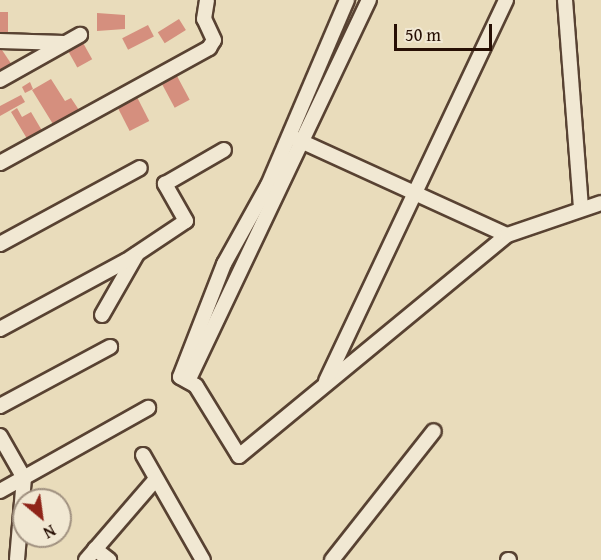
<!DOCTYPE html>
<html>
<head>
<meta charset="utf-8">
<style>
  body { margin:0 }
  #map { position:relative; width:601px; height:560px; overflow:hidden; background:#e9dcbb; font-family:"Gentium Book Plus",serif }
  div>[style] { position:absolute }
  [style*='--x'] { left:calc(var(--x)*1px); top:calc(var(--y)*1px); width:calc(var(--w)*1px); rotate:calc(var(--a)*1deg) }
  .building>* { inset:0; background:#d58f7e; transform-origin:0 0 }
  .roads { filter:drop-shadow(2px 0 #584232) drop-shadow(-2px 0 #584232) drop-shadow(0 2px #584232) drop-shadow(0 -2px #584232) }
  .minor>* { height:14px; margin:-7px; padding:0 7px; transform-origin:7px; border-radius:7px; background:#f1e8d3 }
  span { translate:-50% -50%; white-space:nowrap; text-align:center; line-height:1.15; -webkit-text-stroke:6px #f1e8d3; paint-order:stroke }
  .north { position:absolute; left:12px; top:488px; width:60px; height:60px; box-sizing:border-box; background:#f1e8d3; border:2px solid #a09180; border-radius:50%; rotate:151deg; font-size:16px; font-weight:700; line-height:24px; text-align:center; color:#270f04 }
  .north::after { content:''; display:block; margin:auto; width:21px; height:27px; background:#8f2418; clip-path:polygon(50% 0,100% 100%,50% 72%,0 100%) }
  .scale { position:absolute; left:394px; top:24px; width:98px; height:27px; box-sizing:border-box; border:3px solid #270f04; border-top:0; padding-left:8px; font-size:18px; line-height:21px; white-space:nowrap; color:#270f04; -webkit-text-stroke:4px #f1e8d3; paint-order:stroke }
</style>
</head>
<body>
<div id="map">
  <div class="building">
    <i style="left:0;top:12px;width:8px;height:27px"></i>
    <i style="clip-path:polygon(97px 13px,125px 15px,125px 29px,97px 31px)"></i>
    <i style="left:179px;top:19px;width:13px;height:25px;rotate:58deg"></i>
    <i style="left:148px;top:25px;width:13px;height:29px;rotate:63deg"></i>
    <i style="left:82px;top:41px;width:21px;height:17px;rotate:61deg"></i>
    <i style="clip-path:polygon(0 47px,14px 68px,2px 74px,0 71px)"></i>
    <i style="left:177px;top:76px;width:27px;height:17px;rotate:62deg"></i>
    <i style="clip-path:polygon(51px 79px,65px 101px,71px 98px,81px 113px,56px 129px,32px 90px)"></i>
    <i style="clip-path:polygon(30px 82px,33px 89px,25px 93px,22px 87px)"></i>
    <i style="clip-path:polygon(21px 95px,25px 102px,0 116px,0 106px)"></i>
    <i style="left:137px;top:97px;width:27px;height:22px;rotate:63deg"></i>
    <i style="clip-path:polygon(17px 108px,22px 117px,31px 112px,44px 134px,29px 142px,11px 112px)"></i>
  </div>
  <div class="roads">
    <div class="minor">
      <i style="--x:347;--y:0;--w:201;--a:113.1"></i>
      <i style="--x:268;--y:185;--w:90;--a:119.1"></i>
      <i style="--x:224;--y:264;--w:121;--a:111.3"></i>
      <i style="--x:180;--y:377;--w:18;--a:29"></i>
      <i style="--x:196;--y:386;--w:82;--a:58.4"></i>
      <i style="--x:239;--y:456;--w:347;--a:-39.5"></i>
      <i style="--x:565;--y:0;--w:208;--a:85.6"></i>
      <i style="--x:0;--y:41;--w:64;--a:1.8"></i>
      <i style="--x:0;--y:80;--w:92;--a:-29.4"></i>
      <i style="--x:294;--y:138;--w:234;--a:24.5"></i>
      <i style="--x:507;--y:235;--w:99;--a:-18.8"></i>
      <i style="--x:0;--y:163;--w:239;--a:-28.8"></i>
      <i style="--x:209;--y:48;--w:9;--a:-58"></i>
      <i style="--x:214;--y:40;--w:23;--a:-115"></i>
      <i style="--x:204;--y:19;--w:19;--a:-81"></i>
      <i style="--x:0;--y:244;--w:159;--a:-28.5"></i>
      <i style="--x:102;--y:315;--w:70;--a:-60.2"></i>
      <i style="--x:0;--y:329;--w:143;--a:-28.4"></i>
      <i style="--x:126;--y:261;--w:72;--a:-33.7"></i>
      <i style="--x:186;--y:221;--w:43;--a:-119.6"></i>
      <i style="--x:165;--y:184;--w:68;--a:-30"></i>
      <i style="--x:188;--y:381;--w:422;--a:-64.6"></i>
      <i style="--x:326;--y:381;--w:421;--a:-64.7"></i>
      <i style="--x:0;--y:406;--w:125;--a:-28.2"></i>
      <i style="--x:0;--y:436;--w:48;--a:60.3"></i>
      <i style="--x:24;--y:478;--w:82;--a:94.9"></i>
      <i style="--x:143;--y:455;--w:121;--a:60.3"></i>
      <i style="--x:0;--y:491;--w:170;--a:-29.3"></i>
      <i style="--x:95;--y:549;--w:18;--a:38"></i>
      <i style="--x:86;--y:560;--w:107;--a:-49.2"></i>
      <i style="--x:332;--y:560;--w:164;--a:-51.7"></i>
      <i style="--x:508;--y:560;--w:1;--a:0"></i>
    </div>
  </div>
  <div class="north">N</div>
  <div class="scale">50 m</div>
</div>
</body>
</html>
